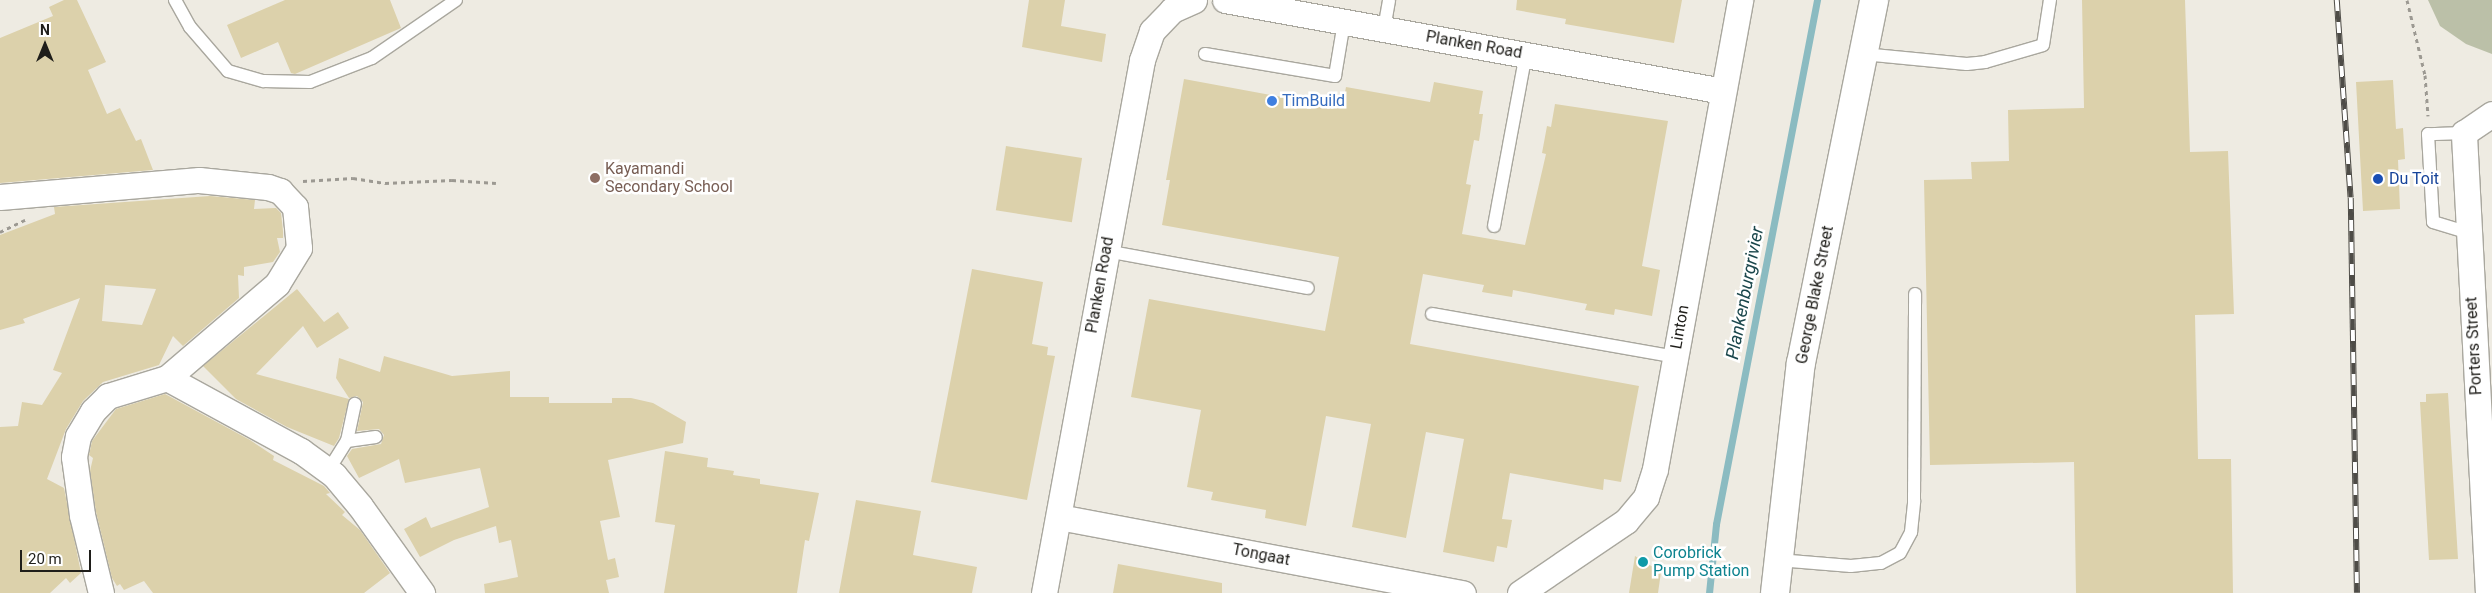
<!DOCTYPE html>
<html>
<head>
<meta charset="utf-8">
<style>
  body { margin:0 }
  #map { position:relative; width:2492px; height:593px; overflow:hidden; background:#eeebe2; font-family:Roboto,sans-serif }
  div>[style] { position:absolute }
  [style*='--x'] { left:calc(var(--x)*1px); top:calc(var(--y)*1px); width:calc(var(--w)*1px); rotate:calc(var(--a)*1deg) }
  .green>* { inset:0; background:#bbc0a8 }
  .stream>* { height:7px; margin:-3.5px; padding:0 3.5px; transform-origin:3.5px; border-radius:3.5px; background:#8bbbc1 }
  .building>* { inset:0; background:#dcd1ab; transform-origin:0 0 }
  .path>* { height:3px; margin-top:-1.5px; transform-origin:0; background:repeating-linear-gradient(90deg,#9c9992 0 4px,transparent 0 8px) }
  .roads { filter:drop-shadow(1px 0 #a9a79e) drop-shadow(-1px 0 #a9a79e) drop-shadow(0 1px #a9a79e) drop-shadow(0 -1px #a9a79e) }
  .service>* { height:12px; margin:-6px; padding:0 6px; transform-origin:6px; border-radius:6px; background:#fff }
  .minor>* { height:25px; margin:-12.5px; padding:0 12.5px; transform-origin:12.5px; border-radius:12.5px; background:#fff }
  .tertiary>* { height:28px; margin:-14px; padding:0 14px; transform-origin:14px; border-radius:14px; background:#fff }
  .rail>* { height:5.5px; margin-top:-2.75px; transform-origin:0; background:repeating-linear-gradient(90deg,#fff 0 11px,#4e4c47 0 22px); box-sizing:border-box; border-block:1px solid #4e4c47 }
  .dots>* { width:14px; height:14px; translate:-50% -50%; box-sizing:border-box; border:2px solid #fff; border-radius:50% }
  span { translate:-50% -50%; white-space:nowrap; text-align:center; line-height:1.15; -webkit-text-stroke:5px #fff; paint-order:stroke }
  .street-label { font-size:16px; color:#1f1e1a }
  .shop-label { font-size:16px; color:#366cbe }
  .left { translate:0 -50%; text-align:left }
  .education-label { font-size:16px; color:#785e54 }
  .transit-label { font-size:16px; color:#164399 }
  .culture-label { font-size:16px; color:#0d838f }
  .water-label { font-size:18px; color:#1b474c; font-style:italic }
  .north { position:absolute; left:20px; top:20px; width:50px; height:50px; -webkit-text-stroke:4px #fff; paint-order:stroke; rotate:0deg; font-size:14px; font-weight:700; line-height:20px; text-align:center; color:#1f1e1a }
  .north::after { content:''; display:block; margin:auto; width:18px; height:22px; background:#1f1e1a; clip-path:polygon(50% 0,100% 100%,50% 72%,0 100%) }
  .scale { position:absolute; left:20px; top:550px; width:71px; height:22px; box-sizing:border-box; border:2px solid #1f1e1a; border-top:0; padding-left:6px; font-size:15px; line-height:18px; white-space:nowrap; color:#1f1e1a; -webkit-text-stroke:4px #fff; paint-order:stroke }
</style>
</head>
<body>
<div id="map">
  <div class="green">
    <i style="clip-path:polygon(2428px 0,2492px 0,2492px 54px,2466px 44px,2440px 26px)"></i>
  </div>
  <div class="stream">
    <i style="--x:1709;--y:593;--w:69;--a:-84.2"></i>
    <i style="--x:1716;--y:524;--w:534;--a:-79.09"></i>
  </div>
  <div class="building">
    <i style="clip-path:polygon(64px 0,77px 0,106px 62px,88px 70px,107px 114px,120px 108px,136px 141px,141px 139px,153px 170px,0 183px,0 38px,53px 16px,49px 7px)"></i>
    <i style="clip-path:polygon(285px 0,390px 0,401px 28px,295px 74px,291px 73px,278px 42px,241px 58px,227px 25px)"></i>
    <i style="clip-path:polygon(1029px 0,1065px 0,1061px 26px,1106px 34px,1102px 62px,1022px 47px)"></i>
    <i style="clip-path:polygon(1517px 0,1682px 0,1674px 43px,1565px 24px,1566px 19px,1516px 10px)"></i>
    <i style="clip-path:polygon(2082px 0,2185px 0,2190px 152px,2228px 151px,2234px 314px,2195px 315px,2198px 459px,2231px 459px,2233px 593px,2076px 593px,2074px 462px,1930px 465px,1924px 180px,1972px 179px,1971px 162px,2009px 161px,2008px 110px,2084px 108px)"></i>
    <i style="clip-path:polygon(1184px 79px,1342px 108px,1346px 87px,1430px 102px,1434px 82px,1483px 91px,1479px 114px,1483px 114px,1479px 141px,1474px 140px,1466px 184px,1471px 185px,1462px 234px,1525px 245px,1546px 154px,1542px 153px,1547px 126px,1551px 127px,1555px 104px,1668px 121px,1642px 266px,1660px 270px,1652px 316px,1615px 309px,1614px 315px,1585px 310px,1587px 304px,1513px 290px,1512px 297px,1482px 292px,1484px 285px,1423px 274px,1410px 344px,1639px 386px,1621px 482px,1604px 479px,1603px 490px,1510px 473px,1502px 519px,1512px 520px,1507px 548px,1497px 546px,1494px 562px,1443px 552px,1464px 439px,1426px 432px,1406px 538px,1352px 527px,1371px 424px,1326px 416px,1306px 526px,1265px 518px,1266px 510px,1211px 500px,1213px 492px,1187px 487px,1201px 410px,1131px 397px,1149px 299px,1325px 331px,1339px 257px,1162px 225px,1170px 180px,1166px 180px)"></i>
    <i style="clip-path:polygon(2393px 80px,2396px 129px,2403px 128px,2405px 159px,2398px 160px,2400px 209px,2363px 211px,2356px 82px)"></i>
    <i style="left:1006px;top:146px;width:77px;height:65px;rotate:9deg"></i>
    <i style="clip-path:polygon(evenodd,210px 196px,255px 200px,254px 209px,276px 208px,281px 213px,283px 231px,283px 238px,277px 238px,280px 252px,273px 262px,244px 267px,244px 276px,238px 275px,239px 298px,183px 346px,173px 336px,159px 365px,103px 382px,83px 401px,66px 429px,47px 479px,64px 488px,81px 573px,70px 583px,66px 578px,50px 593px,0 593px,0 427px,18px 426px,22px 402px,42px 405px,62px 373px,53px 370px,80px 298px,23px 319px,25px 323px,0 330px,0 235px,55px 214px,54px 207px,210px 196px,105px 285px,156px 289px,142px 325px,102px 321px,105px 285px)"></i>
    <i style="clip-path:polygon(972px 269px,1043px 282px,1032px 344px,1048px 347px,1047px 355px,1055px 356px,1027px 500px,931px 482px)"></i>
    <i style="clip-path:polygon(297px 289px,324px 322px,338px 312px,349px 328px,317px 348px,303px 326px,256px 374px,349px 399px,339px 438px,334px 446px,287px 427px,236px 399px,203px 366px)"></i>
    <i style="clip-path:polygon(384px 356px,452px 376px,510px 371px,510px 397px,549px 397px,549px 403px,612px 403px,612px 398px,631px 398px,653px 403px,686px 422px,683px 443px,608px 460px,620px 517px,600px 521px,608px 560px,615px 558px,619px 577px,606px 580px,609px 593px,485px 593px,484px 584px,518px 577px,511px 540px,499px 543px,496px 526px,454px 540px,420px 557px,404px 529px,426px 517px,431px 528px,489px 507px,480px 468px,405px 483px,399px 459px,359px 478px,347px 456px,352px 449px,381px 444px,384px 435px,379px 429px,357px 431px,363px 402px,357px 396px,349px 398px,336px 378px,339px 358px,380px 372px)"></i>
    <i style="clip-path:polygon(2448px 393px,2458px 559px,2429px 560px,2420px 402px,2426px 402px,2426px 394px)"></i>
    <i style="clip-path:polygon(165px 394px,250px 440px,274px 456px,273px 460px,324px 486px,330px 493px,326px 494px,345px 512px,342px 515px,360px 530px,390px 573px,364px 593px,153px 593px,144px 581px,124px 590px,120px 584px,117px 586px,112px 578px,96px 512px,90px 471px,93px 458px,89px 455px,92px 441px,116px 409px)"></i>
    <i style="clip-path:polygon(665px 451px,708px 458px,707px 467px,734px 471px,733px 475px,760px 479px,760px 484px,819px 493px,809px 541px,805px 540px,797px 593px,664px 593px,675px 525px,655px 522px)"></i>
    <i style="clip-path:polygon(856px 500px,921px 511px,913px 555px,977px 567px,972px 593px,839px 593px)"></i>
    <i style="clip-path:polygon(1635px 556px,1661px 572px,1658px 593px,1629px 593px)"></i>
    <i style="clip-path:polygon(1118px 564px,1222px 583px,1222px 593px,1113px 593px)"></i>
  </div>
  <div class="path">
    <i style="--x:2407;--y:0;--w:77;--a:76.5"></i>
    <i style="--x:2425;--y:75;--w:41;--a:85.8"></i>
    <i style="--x:303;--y:181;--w:50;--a:-3.4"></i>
    <i style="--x:353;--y:178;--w:32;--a:9"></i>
    <i style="--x:385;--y:183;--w:67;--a:-2.6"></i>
    <i style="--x:452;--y:180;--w:44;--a:3.9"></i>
    <i style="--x:0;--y:232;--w:28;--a:-26"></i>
  </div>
  <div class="roads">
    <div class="service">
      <i style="--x:175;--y:0;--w:31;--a:61"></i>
      <i style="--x:190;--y:27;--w:58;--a:49.2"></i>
      <i style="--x:228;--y:71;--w:37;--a:16"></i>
      <i style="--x:264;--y:81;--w:46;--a:1.2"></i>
      <i style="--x:310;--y:82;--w:66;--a:-21.2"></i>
      <i style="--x:372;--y:58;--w:102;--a:-34.6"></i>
      <i style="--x:1384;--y:29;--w:29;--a:-80"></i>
      <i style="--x:1205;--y:54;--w:132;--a:9.6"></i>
      <i style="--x:1335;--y:76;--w:55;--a:-80.5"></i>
      <i style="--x:1863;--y:54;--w:104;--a:5.5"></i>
      <i style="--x:1967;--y:64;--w:18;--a:-6"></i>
      <i style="--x:1985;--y:62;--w:60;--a:-16.3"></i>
      <i style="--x:2043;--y:45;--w:46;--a:-81.2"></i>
      <i style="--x:2464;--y:133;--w:36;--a:178"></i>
      <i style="--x:2428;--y:134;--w:88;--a:86.7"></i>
      <i style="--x:2433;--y:222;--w:37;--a:17"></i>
      <i style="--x:1494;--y:226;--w:175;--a:-79.5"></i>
      <i style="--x:1106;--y:251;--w:205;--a:10.4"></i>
      <i style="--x:1432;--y:314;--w:247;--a:10"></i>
      <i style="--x:347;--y:441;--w:29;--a:-8"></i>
      <i style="--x:328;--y:471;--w:36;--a:-58"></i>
      <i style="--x:347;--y:441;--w:38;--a:-78"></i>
      <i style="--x:1778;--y:560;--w:73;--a:4.7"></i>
      <i style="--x:1851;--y:566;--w:30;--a:-6"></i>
      <i style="--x:1881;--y:563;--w:21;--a:-28"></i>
      <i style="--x:1900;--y:553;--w:24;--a:-62"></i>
      <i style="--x:1911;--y:532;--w:31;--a:-84"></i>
      <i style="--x:1914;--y:501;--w:207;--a:-89.7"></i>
    </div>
    <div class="minor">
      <i style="--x:1225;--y:0;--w:506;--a:10.36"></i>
      <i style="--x:0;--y:197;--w:200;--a:-4.9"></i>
      <i style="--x:199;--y:180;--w:69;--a:5.8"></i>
      <i style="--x:268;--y:187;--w:13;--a:18"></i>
      <i style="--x:280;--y:191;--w:22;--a:47"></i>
      <i style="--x:295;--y:207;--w:41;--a:84.4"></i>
      <i style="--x:299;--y:248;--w:42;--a:121.4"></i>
      <i style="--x:277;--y:284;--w:145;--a:139.5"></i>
      <i style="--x:167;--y:378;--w:62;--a:163"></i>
      <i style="--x:108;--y:396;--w:21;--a:135"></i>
      <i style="--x:93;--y:411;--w:29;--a:121"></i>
      <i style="--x:78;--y:436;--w:21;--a:101"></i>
      <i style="--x:74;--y:457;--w:59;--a:82.1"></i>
      <i style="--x:82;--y:515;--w:80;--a:76.3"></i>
      <i style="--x:167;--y:378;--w:153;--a:28.6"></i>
      <i style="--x:301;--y:451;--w:41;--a:36"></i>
      <i style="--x:334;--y:475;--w:40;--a:50"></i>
      <i style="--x:360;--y:506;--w:107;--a:54.5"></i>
      <i style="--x:1059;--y:517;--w:411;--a:10.7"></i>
      <i style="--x:1044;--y:593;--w:542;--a:-79.58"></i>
      <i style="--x:1142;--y:60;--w:31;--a:-71"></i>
      <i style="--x:1152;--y:31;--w:29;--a:-46"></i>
      <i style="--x:1172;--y:10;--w:24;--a:-24"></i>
      <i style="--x:1520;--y:593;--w:128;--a:-34.2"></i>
      <i style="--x:1626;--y:521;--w:31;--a:-50"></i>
      <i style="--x:1646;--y:497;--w:29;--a:-72"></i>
      <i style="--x:1655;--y:469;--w:477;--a:-79.7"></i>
      <i style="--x:2488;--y:593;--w:461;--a:-93"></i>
      <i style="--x:2464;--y:133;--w:34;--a:-34"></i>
    </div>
    <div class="tertiary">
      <i style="--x:1775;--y:593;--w:231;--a:-83.6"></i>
      <i style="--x:1801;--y:363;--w:370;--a:-78.6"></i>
    </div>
  </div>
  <div class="rail">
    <i style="--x:2337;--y:0;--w:198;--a:86"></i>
    <i style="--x:2351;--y:198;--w:395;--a:89.1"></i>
  </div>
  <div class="dots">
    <i style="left:1272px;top:101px;background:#3f7fe0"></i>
    <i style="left:595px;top:178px;background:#8d6e63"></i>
    <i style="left:2378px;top:179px;background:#1a4fb4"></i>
    <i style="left:1643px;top:562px;background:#0f9aa8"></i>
  </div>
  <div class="street-label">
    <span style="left:1474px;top:45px;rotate:10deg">Planken Road</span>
    <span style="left:1100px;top:285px;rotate:-80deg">Planken Road</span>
    <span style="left:1815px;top:295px;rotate:-79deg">George Blake Street</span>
    <span style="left:1680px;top:327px;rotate:-80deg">Linton</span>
    <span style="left:2474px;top:346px;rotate:-93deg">Porters Street</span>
    <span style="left:1261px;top:555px;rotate:11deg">Tongaat</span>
  </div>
  <div class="shop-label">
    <span class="left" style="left:1282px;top:101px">TimBuild</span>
  </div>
  <div class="education-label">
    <span class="left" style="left:605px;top:178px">Kayamandi<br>Secondary School</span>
  </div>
  <div class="transit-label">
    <span class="left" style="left:2389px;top:179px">Du Toit</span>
  </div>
  <div class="culture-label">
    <span class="left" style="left:1653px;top:562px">Corobrick<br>Pump Station</span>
  </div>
  <div class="water-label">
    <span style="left:1745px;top:293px;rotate:-79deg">Plankenburgrivier</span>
  </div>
  <div class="north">N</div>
  <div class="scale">20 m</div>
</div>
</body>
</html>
